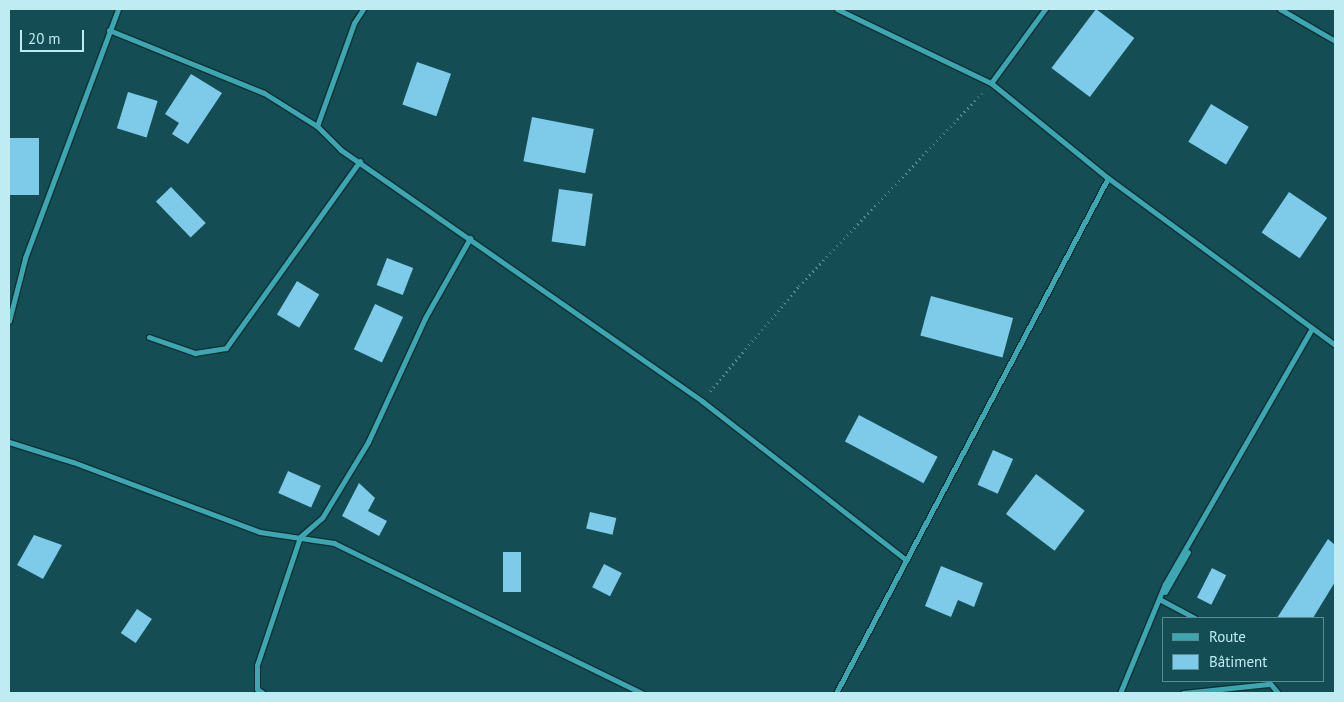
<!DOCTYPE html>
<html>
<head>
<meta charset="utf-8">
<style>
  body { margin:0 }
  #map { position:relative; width:1344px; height:702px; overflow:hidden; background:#144d53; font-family:"PT Sans",sans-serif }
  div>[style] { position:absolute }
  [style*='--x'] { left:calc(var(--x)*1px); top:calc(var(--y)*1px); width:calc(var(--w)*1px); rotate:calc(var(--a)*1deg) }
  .building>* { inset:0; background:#7dcae9; transform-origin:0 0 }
  .path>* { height:3px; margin-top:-1.5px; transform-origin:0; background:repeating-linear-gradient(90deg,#588c92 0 1px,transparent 0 5px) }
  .roads { filter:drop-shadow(1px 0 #0f3034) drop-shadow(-1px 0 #0f3034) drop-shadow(0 1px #0f3034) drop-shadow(0 -1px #0f3034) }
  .street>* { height:5px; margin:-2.5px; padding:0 2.5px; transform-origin:2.5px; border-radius:2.5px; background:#3ca6b1 }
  span { translate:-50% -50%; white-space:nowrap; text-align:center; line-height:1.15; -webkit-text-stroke:5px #144d53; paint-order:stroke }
  .frame { position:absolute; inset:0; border:10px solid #beecf2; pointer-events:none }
  .legend { position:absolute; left:1162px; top:617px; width:162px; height:65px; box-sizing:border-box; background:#144d53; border:1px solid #588d93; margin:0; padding:6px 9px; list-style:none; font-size:15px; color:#beecf2 }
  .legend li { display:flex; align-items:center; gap:10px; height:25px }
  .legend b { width:25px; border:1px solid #588d93 }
  .scale { position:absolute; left:20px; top:30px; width:64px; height:22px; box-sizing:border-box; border:2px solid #beecf2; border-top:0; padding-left:6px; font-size:15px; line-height:18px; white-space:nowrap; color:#beecf2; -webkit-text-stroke:4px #144d53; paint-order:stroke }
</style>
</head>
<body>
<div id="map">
  <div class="building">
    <i style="left:1096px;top:9px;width:48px;height:74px;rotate:37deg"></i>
    <i style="left:417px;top:62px;width:36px;height:45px;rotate:19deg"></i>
    <i style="clip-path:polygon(191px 74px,222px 93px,188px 144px,172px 134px,179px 123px,165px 114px)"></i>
    <i style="left:128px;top:92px;width:31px;height:38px;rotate:17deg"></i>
    <i style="left:1211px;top:104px;width:44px;height:44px;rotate:31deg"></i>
    <i style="left:532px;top:117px;width:63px;height:45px;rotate:11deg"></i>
    <i style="left:9px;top:138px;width:30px;height:57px"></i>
    <i style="left:171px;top:187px;width:50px;height:21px;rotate:46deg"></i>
    <i style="left:559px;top:189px;width:34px;height:53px;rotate:8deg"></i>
    <i style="left:1289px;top:192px;width:46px;height:49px;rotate:34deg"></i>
    <i style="left:387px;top:258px;width:28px;height:29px;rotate:21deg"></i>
    <i style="left:297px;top:281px;width:26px;height:39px;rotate:31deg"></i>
    <i style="left:931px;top:296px;width:85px;height:41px;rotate:15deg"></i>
    <i style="left:375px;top:304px;width:31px;height:50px;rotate:25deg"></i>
    <i style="left:859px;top:415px;width:89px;height:30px;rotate:28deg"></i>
    <i style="left:993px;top:450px;width:22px;height:38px;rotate:24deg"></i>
    <i style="left:288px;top:471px;width:36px;height:24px;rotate:24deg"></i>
    <i style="left:1036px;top:474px;width:61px;height:50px;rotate:37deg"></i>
    <i style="clip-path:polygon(359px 483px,375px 498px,368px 511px,387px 521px,379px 536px,342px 516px)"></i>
    <i style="left:590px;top:512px;width:27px;height:17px;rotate:13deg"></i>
    <i style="clip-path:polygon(34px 535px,62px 545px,43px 579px,17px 565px)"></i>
    <i style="clip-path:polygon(1328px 539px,1335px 545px,1335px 582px,1313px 618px,1277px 618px)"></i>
    <i style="left:503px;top:552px;width:18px;height:40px"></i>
    <i style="left:604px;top:564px;width:20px;height:26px;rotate:27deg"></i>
    <i style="clip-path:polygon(941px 566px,983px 583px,974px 607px,958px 600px,951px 617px,925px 606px)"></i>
    <i style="left:1212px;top:568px;width:16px;height:33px;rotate:27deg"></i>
    <i style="left:137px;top:609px;width:18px;height:29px;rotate:34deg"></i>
  </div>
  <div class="path">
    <i style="--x:710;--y:391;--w:138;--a:-49.7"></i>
    <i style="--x:799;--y:286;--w:266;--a:-46.5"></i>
  </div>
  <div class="roads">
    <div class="street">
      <i style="--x:837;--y:9;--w:171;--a:25.7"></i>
      <i style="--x:991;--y:83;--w:151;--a:39.1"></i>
      <i style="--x:1108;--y:178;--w:282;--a:36.3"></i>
      <i style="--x:1280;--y:9;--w:64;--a:30.2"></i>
      <i style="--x:109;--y:30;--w:167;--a:22.1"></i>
      <i style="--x:264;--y:93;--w:62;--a:31.9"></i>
      <i style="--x:317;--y:126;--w:34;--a:45"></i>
      <i style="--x:341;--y:150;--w:440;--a:34.8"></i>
      <i style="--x:702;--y:401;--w:259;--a:37.9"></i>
      <i style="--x:991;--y:83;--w:92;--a:-53.9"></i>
      <i style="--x:317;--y:126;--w:109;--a:-70.2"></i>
      <i style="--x:354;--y:23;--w:17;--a:-57"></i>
      <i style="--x:9;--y:321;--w:65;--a:-75.7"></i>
      <i style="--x:25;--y:258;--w:266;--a:-69.5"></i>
      <i style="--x:149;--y:337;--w:49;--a:19.2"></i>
      <i style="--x:195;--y:353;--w:31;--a:-9"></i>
      <i style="--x:226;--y:348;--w:230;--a:-54.4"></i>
      <i style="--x:9;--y:442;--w:67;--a:17.4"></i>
      <i style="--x:73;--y:462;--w:200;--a:20.5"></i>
      <i style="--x:260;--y:532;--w:75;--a:8.5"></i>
      <i style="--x:334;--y:543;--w:342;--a:26"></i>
      <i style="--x:1165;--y:592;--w:46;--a:-60.1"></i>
      <i style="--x:1161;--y:600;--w:38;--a:28"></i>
      <i style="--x:1269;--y:682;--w:14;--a:51"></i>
      <i style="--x:263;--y:693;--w:7;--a:-146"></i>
      <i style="--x:257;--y:689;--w:24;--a:-90"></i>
      <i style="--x:257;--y:665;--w:135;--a:-71.4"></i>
      <i style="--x:300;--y:537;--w:29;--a:-41"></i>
      <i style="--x:322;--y:518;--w:89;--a:-58.8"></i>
      <i style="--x:368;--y:442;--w:136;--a:-65.3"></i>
      <i style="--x:425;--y:318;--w:92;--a:-60.6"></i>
      <i style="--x:836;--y:693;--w:582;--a:-62.16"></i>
      <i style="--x:1120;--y:693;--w:118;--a:-67.6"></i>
      <i style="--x:1165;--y:584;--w:295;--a:-60.1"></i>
      <i style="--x:1183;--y:693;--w:86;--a:-6"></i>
    </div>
  </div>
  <div class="frame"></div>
  <ul class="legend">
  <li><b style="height:6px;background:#3ca6b1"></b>Route</li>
  <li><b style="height:14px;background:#7dcae9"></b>Bâtiment</li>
  </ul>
  <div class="scale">20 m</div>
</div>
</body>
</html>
